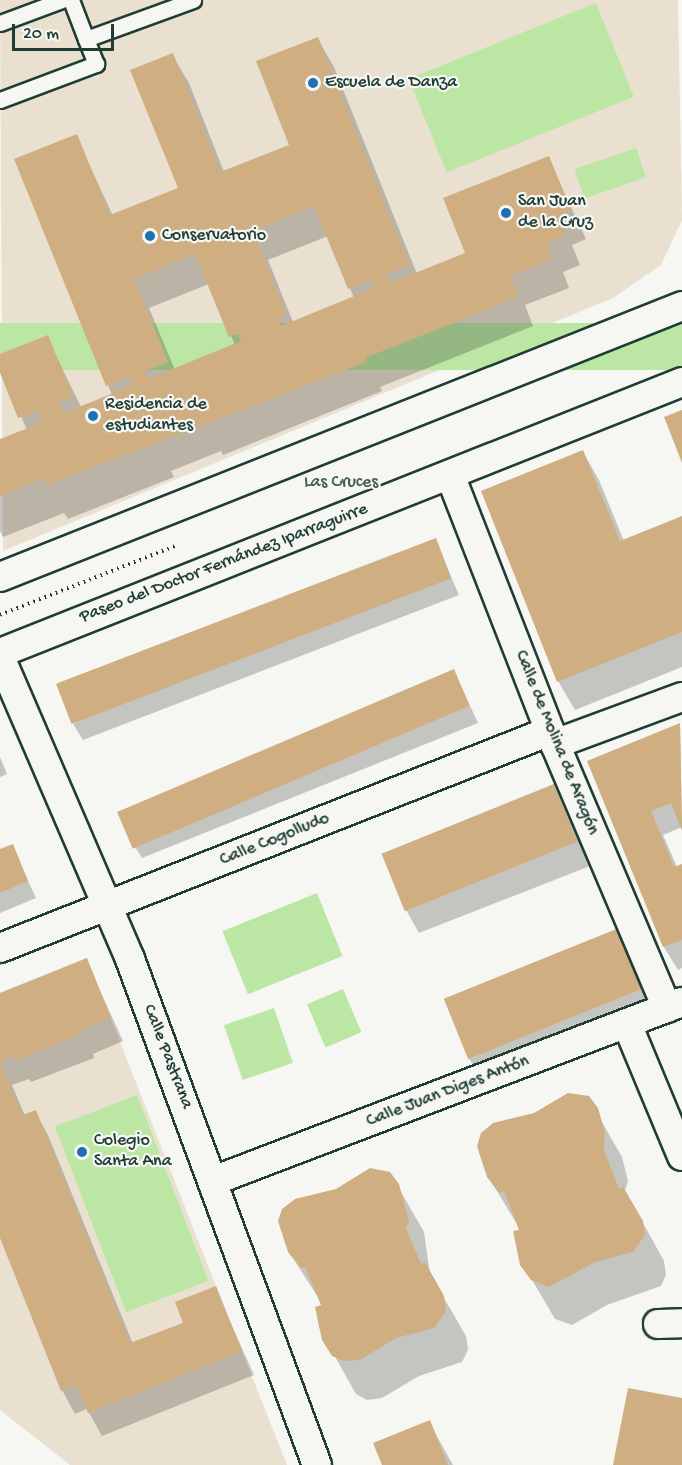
<!DOCTYPE html>
<html>
<head>
<meta charset="utf-8">
<style>
  body { margin:0 }
  #map { position:relative; width:682px; height:1465px; overflow:hidden; background:#f6f6f2; font-family:"Gochi Hand",sans-serif }
  div>[style] { position:absolute }
  [style*='--x'] { left:calc(var(--x)*1px); top:calc(var(--y)*1px); width:calc(var(--w)*1px); rotate:calc(var(--a)*1deg) }
  .built>* { inset:0; background:#eae0d0 }
  .green>* { inset:0; background:#bbe6a3; transform-origin:0 0 }
  .shadow>* { inset:0; background:#0003 }
  .building>* { inset:0; background:#cfae82; transform-origin:0 0 }
  .path>* { height:4px; margin-top:-2px; transform-origin:0; background:repeating-linear-gradient(90deg,#1f3d34 0 1.5px,transparent 0 6px) }
  .roads { filter:drop-shadow(2px 0 #1f3d34) drop-shadow(-2px 0 #1f3d34) drop-shadow(0 2px #1f3d34) drop-shadow(0 -2px #1f3d34) }
  .lane>* { height:15px; margin:-7.5px; padding:0 7.5px; transform-origin:7.5px; border-radius:7.5px; background:#f6f6f2 }
  .street>* { height:28px; margin:-14px; padding:0 14px; transform-origin:14px; border-radius:14px; background:#f6f6f2 }
  .dots>* { width:16px; height:16px; translate:-50% -50%; box-sizing:border-box; border:3px solid #f6f6f2; border-radius:50% }
  span { translate:-50% -50%; white-space:nowrap; text-align:center; line-height:1.15; -webkit-text-stroke:4.5px #f6f6f2; paint-order:stroke }
  .poi-label { font-size:18px; color:#1f3d34 }
  .left { translate:0 -50%; text-align:left }
  .park-label { font-size:18px; color:#3e5f4a }
  .street-label { font-size:18px; color:#1f3d34 }
  .scale { position:absolute; left:12px; top:24px; width:102px; height:27px; box-sizing:border-box; border:3px solid #1f3d34; border-top:0; padding-left:8px; font-size:18px; line-height:21px; white-space:nowrap; color:#1f3d34; -webkit-text-stroke:4px #f6f6f2; paint-order:stroke }
</style>
</head>
<body>
<div id="map">
  <div class="built">
    <i style="clip-path:polygon(0 0,678px 0,682px 220px,661px 265px,613px 298px,3px 551px)"></i>
    <i style="clip-path:polygon(87px 958px,216px 1286px,287px 1465px,70px 1465px,0 1410px,0 993px)"></i>
  </div>
  <div class="green">
    <i style="left:596px;top:3px;width:101px;height:202px;rotate:68deg"></i>
    <i style="left:636px;top:148px;width:31px;height:65px;rotate:71deg"></i>
    <i style="left:682px;top:323px;width:47px;height:735px;rotate:90deg"></i>
    <i style="left:317px;top:893px;width:68px;height:102px;rotate:68deg"></i>
    <i style="left:343px;top:989px;width:47px;height:39px;rotate:67deg"></i>
    <i style="left:274px;top:1008px;width:58px;height:53px;rotate:71deg"></i>
    <i style="left:137px;top:1095px;width:199px;height:88px;rotate:69deg"></i>
  </div>
  <div class="shadow">
    <i style="clip-path:polygon(evenodd,317px 38px,334px 67px,417px 274px,467px 254px,548px 158px,586px 239px,572px 245px,580px 265px,563px 272px,569px 288px,525px 305px,533px 326px,380px 387px,382px 391px,223px 455px,221px 451px,171px 471px,174px 477px,68px 519px,64px 513px,3px 537px,0 531px,0 441px,27px 430px,0 369px,0 356px,47px 337px,81px 407px,112px 395px,16px 159px,76px 136px,113px 216px,179px 189px,172px 55px,189px 83px,224px 172px,291px 145px,317px 38px,328px 236px,354px 298px,293px 322px,268px 260px,328px 236px,317px 38px,209px 284px,235px 345px,175px 370px,149px 308px,209px 284px)"></i>
    <i style="clip-path:polygon(583px 452px,599px 480px,624px 541px,682px 518px,682px 667px,575px 710px,558px 681px)"></i>
    <i style="clip-path:polygon(435px 540px,459px 595px,83px 740px,73px 724px)"></i>
    <i style="clip-path:polygon(454px 671px,478px 723px,142px 858px,132px 842px)"></i>
    <i style="clip-path:polygon(680px 725px,682px 827px,663px 835px,677px 867px,682px 865px,682px 968px,678px 970px,664px 947px,589px 761px)"></i>
    <i style="clip-path:polygon(0 757px,7px 774px,0 777px)"></i>
    <i style="clip-path:polygon(554px 786px,590px 866px,419px 933px,406px 910px)"></i>
    <i style="clip-path:polygon(12px 846px,36px 898px,0 913px,0 851px)"></i>
    <i style="clip-path:polygon(631px 953px,655px 1011px,482px 1080px,468px 1057px)"></i>
    <i style="clip-path:polygon(86px 960px,123px 1041px,93px 1054px,94px 1058px,31px 1082px,29px 1079px,12px 1085px,25px 1116px,35px 1112px,48px 1135px,133px 1344px,185px 1323px,215px 1288px,254px 1375px,102px 1436px,87px 1409px,75px 1414px,62px 1390px,0 1234px,0 994px)"></i>
    <i style="clip-path:polygon(588px 1098px,622px 1157px,628px 1181px,625px 1190px,664px 1261px,666px 1275px,661px 1286px,607px 1305px,572px 1325px,555px 1319px,532px 1280px,521px 1231px,488px 1176px,479px 1153px,479px 1140px)"></i>
    <i style="clip-path:polygon(336px 1190px,401px 1192px,424px 1232px,430px 1274px,466px 1336px,468px 1350px,462px 1362px,419px 1376px,382px 1398px,367px 1400px,356px 1394px,334px 1355px,319px 1327px,316px 1308px,323px 1305px,289px 1252px,281px 1215px,287px 1205px)"></i>
    <i style="clip-path:polygon(429px 1422px,453px 1465px,384px 1465px)"></i>
  </div>
  <div class="building">
    <i style="clip-path:polygon(evenodd,318px 37px,409px 265px,386px 274px,390px 283px,465px 253px,443px 198px,549px 156px,571px 210px,557px 216px,565px 236px,547px 243px,553px 259px,510px 276px,518px 297px,365px 358px,367px 362px,47px 485px,44px 478px,0 496px,0 439px,43px 422px,38px 411px,18px 418px,0 373px,0 354px,48px 335px,73px 397px,59px 402px,64px 413px,133px 385px,129px 377px,106px 386px,14px 159px,77px 134px,110px 215px,178px 188px,130px 70px,173px 53px,220px 172px,289px 145px,256px 61px,318px 37px,314px 206px,348px 289px,371px 280px,374px 288px,281px 326px,278px 318px,286px 314px,253px 231px,314px 206px,318px 37px,195px 254px,229px 337px,238px 334px,241px 341px,148px 379px,145px 371px,168px 362px,134px 279px,195px 254px)"></i>
    <i style="clip-path:polygon(682px 410px,682px 463px,664px 417px)"></i>
    <i style="clip-path:polygon(583px 450px,620px 541px,682px 516px,682px 632px,557px 682px,481px 491px)"></i>
    <i style="left:436px;top:538px;width:43px;height:407px;rotate:69deg"></i>
    <i style="left:454px;top:669px;width:40px;height:366px;rotate:67deg"></i>
    <i style="clip-path:polygon(680px 723px,682px 831px,671px 803px,651px 811px,674px 867px,682px 864px,682px 940px,663px 947px,587px 761px)"></i>
    <i style="left:554px;top:784px;width:62px;height:186px;rotate:68deg"></i>
    <i style="clip-path:polygon(13px 844px,28px 881px,0 893px,0 849px)"></i>
    <i style="left:619px;top:928px;width:65px;height:189px;rotate:68deg"></i>
    <i style="clip-path:polygon(87px 958px,111px 1018px,80px 1030px,82px 1034px,16px 1060px,14px 1056px,0 1061px,22px 1115px,36px 1110px,130px 1343px,183px 1323px,175px 1302px,216px 1286px,242px 1351px,88px 1413px,76px 1385px,61px 1391px,0 1238px,0 993px)"></i>
    <i style="clip-path:polygon(568px 1093px,589px 1096px,598px 1108px,605px 1132px,604px 1150px,619px 1189px,623px 1187px,643px 1221px,645px 1235px,633px 1252px,595px 1262px,549px 1287px,531px 1280px,520px 1265px,513px 1231px,519px 1230px,504px 1191px,499px 1193px,487px 1177px,477px 1146px,481px 1133px,493px 1123px,534px 1113px)"></i>
    <i style="clip-path:polygon(370px 1168px,390px 1172px,399px 1184px,408px 1217px,409px 1225px,405px 1226px,421px 1264px,425px 1262px,444px 1296px,446px 1311px,434px 1328px,396px 1338px,360px 1360px,344px 1361px,332px 1356px,322px 1340px,315px 1307px,321px 1305px,305px 1267px,301px 1268px,288px 1252px,278px 1221px,282px 1209px,295px 1199px,336px 1189px)"></i>
    <i style="clip-path:polygon(628px 1388px,682px 1398px,682px 1465px,613px 1465px)"></i>
    <i style="clip-path:polygon(430px 1420px,448px 1465px,382px 1465px,373px 1443px)"></i>
  </div>
  <div class="path">
    <i style="--x:0;--y:615;--w:191;--a:-21.5"></i>
  </div>
  <div class="roads">
    <div class="lane">
      <i style="--x:71;--y:0;--w:42;--a:69"></i>
      <i style="--x:86;--y:39;--w:114;--a:-20"></i>
      <i style="--x:0;--y:23;--w:66;--a:-20.4"></i>
      <i style="--x:0;--y:100;--w:103;--a:-20.6"></i>
      <i style="--x:96;--y:64;--w:27;--a:-112"></i>
    </div>
    <div class="street">
      <i style="--x:450;--y:475;--w:289;--a:68.7"></i>
      <i style="--x:555;--y:744;--w:287;--a:67"></i>
      <i style="--x:0;--y:577;--w:734;--a:-21.67"></i>
      <i style="--x:0;--y:653;--w:734;--a:-21.67"></i>
      <i style="--x:0;--y:657;--w:329;--a:66.7"></i>
      <i style="--x:130;--y:959;--w:539;--a:69.72"></i>
      <i style="--x:555;--y:744;--w:135;--a:-20.3"></i>
      <i style="--x:0;--y:948;--w:591;--a:-21.53"></i>
      <i style="--x:627;--y:1024;--w:143;--a:67.4"></i>
      <i style="--x:213;--y:1181;--w:502;--a:-20.89"></i>
      <i style="--x:658;--y:1324;--w:24;--a:-2"></i>
    </div>
  </div>
  <div class="dots">
    <i style="left:313px;top:83px;background:#1f6fb2"></i>
    <i style="left:506px;top:213px;background:#1f6fb2"></i>
    <i style="left:150px;top:236px;background:#1f6fb2"></i>
    <i style="left:93px;top:416px;background:#1f6fb2"></i>
    <i style="left:82px;top:1152px;background:#1f6fb2"></i>
  </div>
  <div class="poi-label">
    <span class="left" style="left:325px;top:83px">Escuela de Danza</span>
    <span class="left" style="left:518px;top:213px">San Juan<br>de la Cruz</span>
    <span class="left" style="left:162px;top:236px">Conservatorio</span>
    <span class="left" style="left:105px;top:416px">Residencia de<br>estudiantes</span>
    <span class="left" style="left:94px;top:1152px">Colegio<br>Santa Ana</span>
  </div>
  <div class="park-label">
    <span style="left:341px;top:483px">Las Cruces</span>
  </div>
  <div class="street-label">
    <span style="left:224px;top:564px;rotate:-21deg">Paseo del Doctor Fernández Iparraguirre</span>
    <span style="left:556px;top:743px;rotate:68deg">Calle de Molina de Aragón</span>
    <span style="left:275px;top:840px;rotate:-22deg">Calle Cogolludo</span>
    <span style="left:167px;top:1057px;rotate:69deg">Calle Pastrana</span>
    <span style="left:448px;top:1092px;rotate:-21deg">Calle Juan Diges Antón</span>
  </div>
  <div class="scale">20 m</div>
</div>
</body>
</html>
